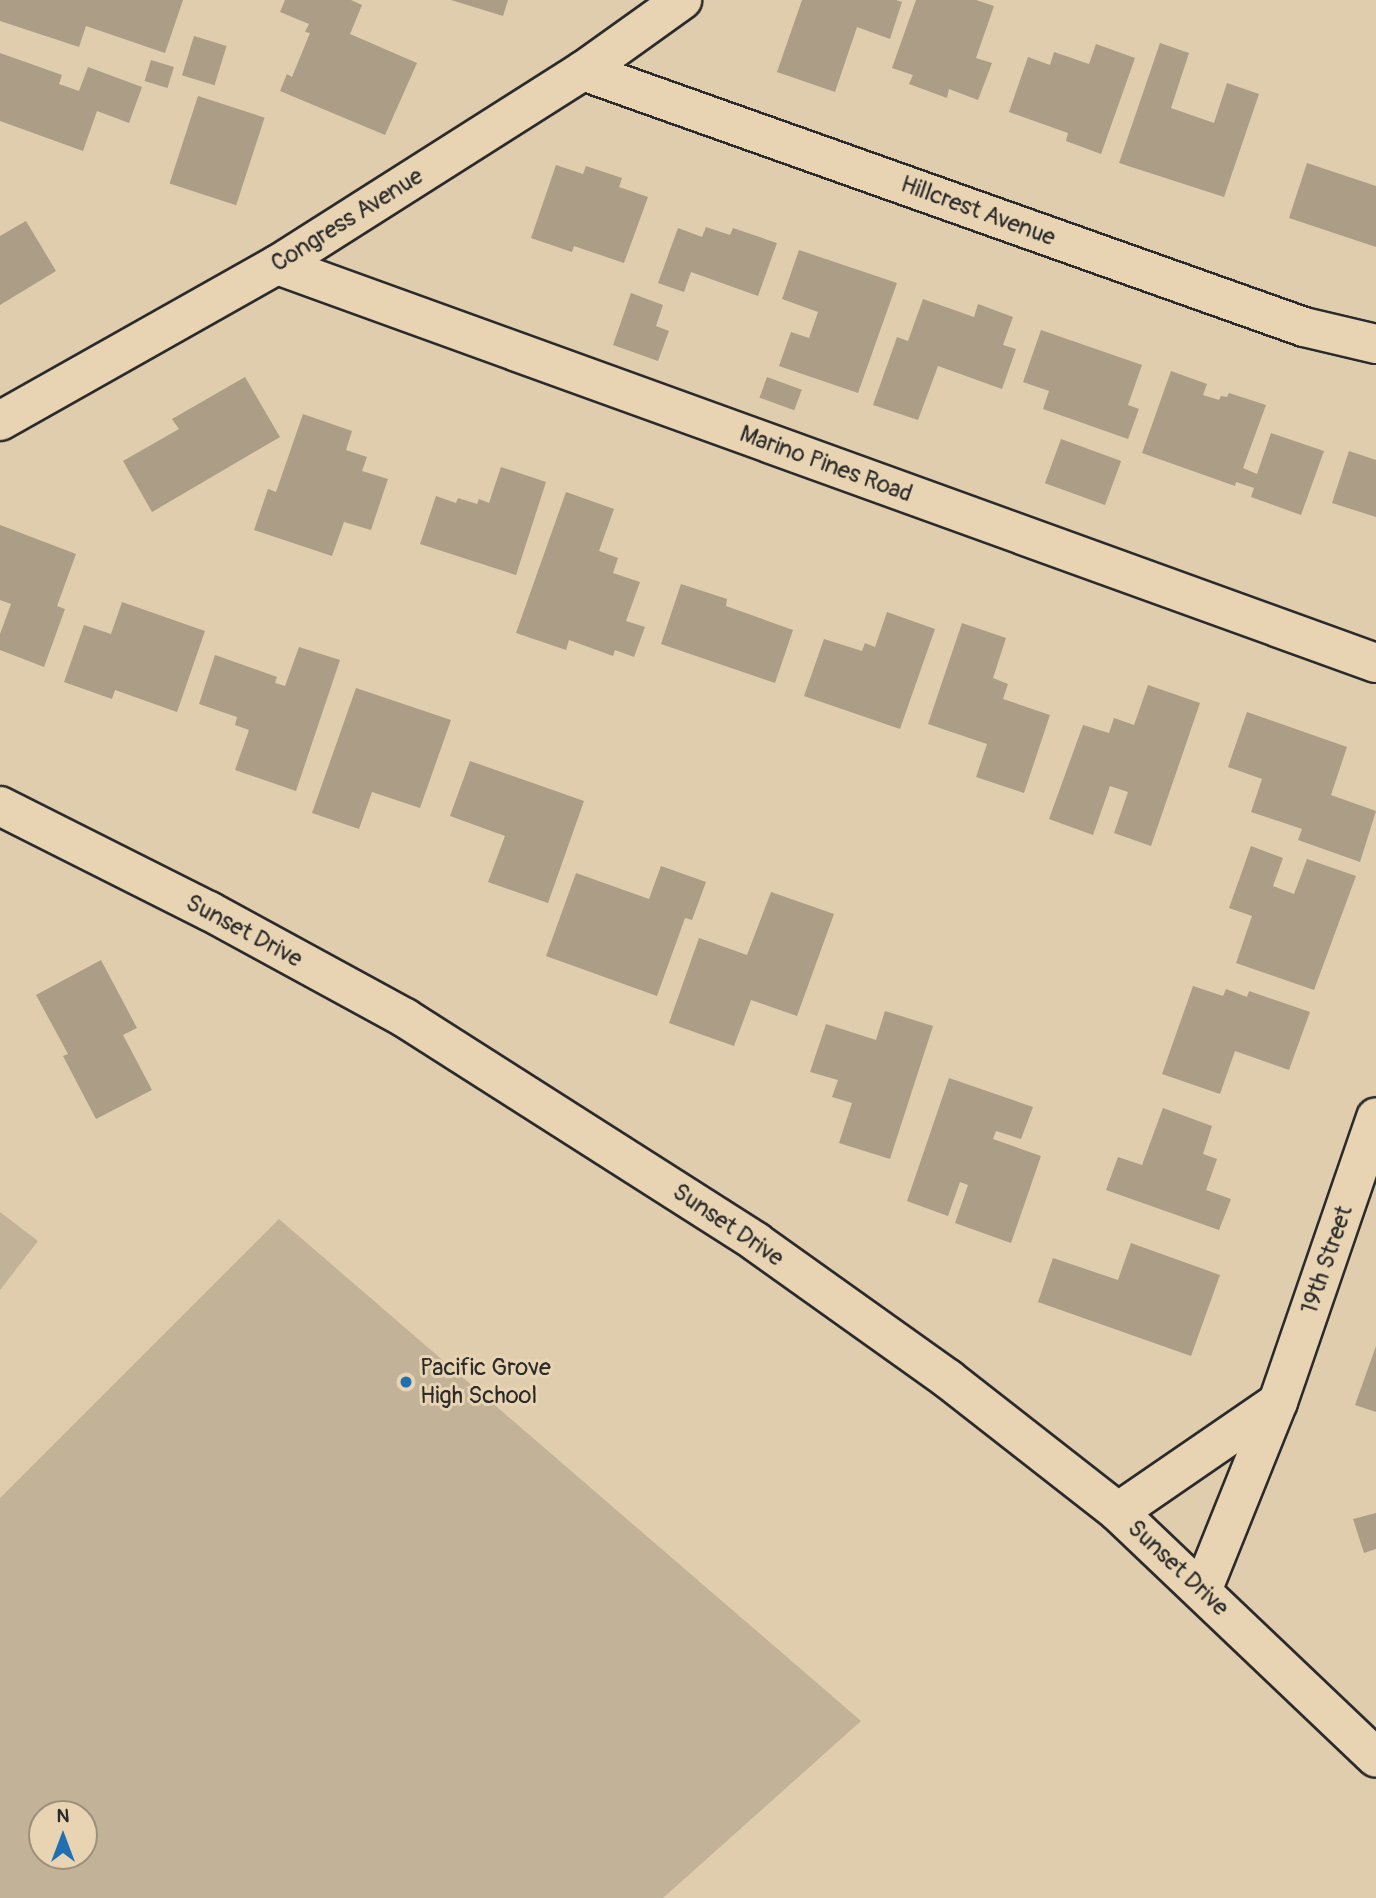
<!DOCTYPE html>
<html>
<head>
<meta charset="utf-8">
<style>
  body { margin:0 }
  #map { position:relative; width:1376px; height:1898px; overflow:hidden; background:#e0cdad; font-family:Pangolin,sans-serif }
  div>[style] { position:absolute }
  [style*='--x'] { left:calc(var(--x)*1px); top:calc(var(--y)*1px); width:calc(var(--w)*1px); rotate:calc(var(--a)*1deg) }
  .green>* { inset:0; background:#c2b297 }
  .building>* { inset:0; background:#ab9d86; transform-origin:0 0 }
  .roads { filter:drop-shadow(2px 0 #2b2b2b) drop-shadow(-2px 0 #2b2b2b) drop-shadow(0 2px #2b2b2b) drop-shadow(0 -2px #2b2b2b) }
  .minor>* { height:38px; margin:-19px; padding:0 19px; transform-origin:19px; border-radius:19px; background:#e8d4b2 }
  .major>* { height:38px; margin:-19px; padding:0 19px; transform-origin:19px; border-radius:19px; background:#e8d4b2 }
  .dots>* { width:19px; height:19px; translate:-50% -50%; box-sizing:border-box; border:4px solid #e8d4b2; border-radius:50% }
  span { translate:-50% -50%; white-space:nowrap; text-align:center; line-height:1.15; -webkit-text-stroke:6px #e8d4b2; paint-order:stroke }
  .street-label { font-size:24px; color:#2b2b2b }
  .poi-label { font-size:24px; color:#2b2b2b }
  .left { translate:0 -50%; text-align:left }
  .north { position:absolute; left:28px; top:1800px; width:70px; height:70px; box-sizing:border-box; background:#e8d4b2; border:2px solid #9c907c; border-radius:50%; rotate:0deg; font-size:19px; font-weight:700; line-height:28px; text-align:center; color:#2b2b2b }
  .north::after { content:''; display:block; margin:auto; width:24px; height:32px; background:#1f6fb2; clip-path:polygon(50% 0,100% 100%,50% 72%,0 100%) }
</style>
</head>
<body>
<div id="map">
  <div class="green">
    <i style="clip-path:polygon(0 1212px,38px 1241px,0 1290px)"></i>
    <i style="clip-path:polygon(evenodd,279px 1219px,861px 1721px,663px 1898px,0 1898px,0 1498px,279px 1219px,42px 1814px,84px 1814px,84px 1856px,42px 1856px,42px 1814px)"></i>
  </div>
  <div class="building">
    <i style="clip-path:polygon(0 0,183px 0,165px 53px,86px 26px,79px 47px,0 21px)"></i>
    <i style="clip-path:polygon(285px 0,351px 0,362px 5px,350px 34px,417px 63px,385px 135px,280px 91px,287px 74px,292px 77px,310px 33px,305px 32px,309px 24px,280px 12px)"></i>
    <i style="clip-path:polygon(451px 0,508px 0,503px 16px)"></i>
    <i style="clip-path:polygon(802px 0,896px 0,902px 2px,890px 39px,857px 27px,835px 92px,777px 72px)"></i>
    <i style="clip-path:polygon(916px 0,976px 0,994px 6px,976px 58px,992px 63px,978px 100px,949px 89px,947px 98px,909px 84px,913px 75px,892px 68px)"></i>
    <i style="left:194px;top:36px;width:34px;height:41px;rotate:17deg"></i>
    <i style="clip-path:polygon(1160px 43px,1189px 53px,1171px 108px,1214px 123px,1227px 83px,1259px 94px,1224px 197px,1119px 163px)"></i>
    <i style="clip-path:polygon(1096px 44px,1135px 58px,1101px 154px,1066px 141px,1068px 133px,1009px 112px,1028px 57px,1050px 65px,1054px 52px,1089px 64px)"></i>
    <i style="clip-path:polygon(0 53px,62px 75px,59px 84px,79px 91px,88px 67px,142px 87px,129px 123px,97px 111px,83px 151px,0 121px)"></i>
    <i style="left:151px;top:60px;width:24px;height:22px;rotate:17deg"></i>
    <i style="left:198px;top:96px;width:70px;height:92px;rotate:18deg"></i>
    <i style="clip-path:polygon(1307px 163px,1376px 186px,1376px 247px,1289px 218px)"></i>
    <i style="clip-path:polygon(556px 165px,583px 174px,586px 166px,622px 178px,619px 187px,648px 197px,624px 263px,574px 246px,572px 252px,531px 238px)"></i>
    <i style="clip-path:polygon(26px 221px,56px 271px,0 305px,0 236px)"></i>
    <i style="clip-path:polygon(706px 227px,730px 235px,733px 228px,777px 243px,758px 296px,691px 272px,684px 292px,658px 283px,678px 228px,702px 237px)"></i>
    <i style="clip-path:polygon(799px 250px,897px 283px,858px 393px,779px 366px,791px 332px,809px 338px,818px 312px,782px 299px)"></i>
    <i style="clip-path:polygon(631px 293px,663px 305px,656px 326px,669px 331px,658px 361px,613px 345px)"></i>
    <i style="clip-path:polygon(923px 299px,974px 317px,978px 304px,1013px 317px,1003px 345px,1016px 349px,1002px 389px,938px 366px,918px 420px,873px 405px,897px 337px,908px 341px)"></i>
    <i style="clip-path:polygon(1041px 330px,1142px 365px,1128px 405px,1139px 409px,1128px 439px,1043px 409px,1049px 391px,1023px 382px)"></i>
    <i style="clip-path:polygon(1171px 371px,1207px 384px,1203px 395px,1219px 400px,1221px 396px,1227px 397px,1229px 393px,1266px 405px,1243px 468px,1257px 474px,1271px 433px,1324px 451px,1301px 515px,1251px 497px,1254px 488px,1236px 482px,1235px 486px,1142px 453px)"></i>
    <i style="clip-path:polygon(245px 377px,280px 437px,152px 512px,123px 461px,179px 429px,172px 419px)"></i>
    <i style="left:767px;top:377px;width:37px;height:22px;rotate:20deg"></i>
    <i style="clip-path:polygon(303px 414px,352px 431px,346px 450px,367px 457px,362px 471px,388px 479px,371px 530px,344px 522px,332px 556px,254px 530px,268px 489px,276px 492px)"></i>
    <i style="left:1061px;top:439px;width:64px;height:47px;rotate:20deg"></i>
    <i style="clip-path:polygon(1349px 451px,1376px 460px,1376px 517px,1332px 503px)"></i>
    <i style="clip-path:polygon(501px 467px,546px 482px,516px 575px,420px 544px,436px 496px,456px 503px,458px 498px,477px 504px,479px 499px,489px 503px)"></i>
    <i style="clip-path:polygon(566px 492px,614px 509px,599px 551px,618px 558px,613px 573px,640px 582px,626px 621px,645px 627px,634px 657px,615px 650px,613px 656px,569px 640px,566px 650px,516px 633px)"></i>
    <i style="clip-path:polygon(0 525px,76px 554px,57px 606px,65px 609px,44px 667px,0 650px,0 634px,11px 604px,0 600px)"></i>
    <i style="clip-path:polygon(681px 584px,727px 599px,726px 606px,793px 630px,775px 683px,661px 644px)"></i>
    <i style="clip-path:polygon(122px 602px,205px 631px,177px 712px,115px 690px,112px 699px,64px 682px,84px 625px,111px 634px)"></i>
    <i style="clip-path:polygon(887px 612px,935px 629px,900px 729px,804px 696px,824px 639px,862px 651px,865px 643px,875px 647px)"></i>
    <i style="clip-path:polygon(962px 623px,1006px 638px,993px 678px,1008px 684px,1003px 699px,1050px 715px,1024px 793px,976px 777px,987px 744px,928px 724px)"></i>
    <i style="clip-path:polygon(299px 647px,340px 660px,296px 791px,235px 770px,249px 730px,235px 725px,237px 717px,199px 704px,215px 655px,277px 677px,275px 683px,285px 686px)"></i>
    <i style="clip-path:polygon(1148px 685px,1200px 703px,1151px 846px,1114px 833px,1128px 792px,1110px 786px,1093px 835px,1049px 819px,1083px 725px,1109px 733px,1114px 718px,1134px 725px)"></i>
    <i style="clip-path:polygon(356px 688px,451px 720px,420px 808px,372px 792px,359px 829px,312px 813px)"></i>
    <i style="clip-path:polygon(1247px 712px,1347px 747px,1331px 795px,1376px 811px,1360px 862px,1298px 840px,1302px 829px,1251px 812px,1262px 779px,1228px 767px)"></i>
    <i style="clip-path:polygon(470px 761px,584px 801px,548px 903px,488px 882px,505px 836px,450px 816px)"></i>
    <i style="clip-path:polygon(1251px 846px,1283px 858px,1273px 886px,1294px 894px,1307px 859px,1356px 876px,1314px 990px,1236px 963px,1252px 916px,1229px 908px)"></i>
    <i style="clip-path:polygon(661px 866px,706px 882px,692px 920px,685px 918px,657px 996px,546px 956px,576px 873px,649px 899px)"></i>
    <i style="clip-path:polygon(771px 892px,834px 914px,797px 1016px,751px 1000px,734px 1046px,669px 1023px,699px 938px,747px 955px)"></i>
    <i style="clip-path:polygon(101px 960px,137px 1028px,123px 1035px,152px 1090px,96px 1119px,63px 1056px,68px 1054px,36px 995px)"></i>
    <i style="clip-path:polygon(1193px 986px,1223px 996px,1226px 989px,1247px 997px,1249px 991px,1310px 1012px,1289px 1070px,1235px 1051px,1220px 1094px,1162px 1074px)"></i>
    <i style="clip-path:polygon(885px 1011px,933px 1026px,890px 1159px,839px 1143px,852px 1103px,832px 1097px,838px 1080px,810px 1072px,826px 1024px,876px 1040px)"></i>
    <i style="clip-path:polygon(949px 1078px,1033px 1107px,1021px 1139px,996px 1131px,993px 1139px,1041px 1156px,1011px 1243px,955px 1223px,968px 1185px,960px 1182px,948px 1216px,907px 1201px)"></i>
    <i style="clip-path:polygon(1163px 1108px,1212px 1126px,1203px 1154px,1217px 1159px,1206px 1190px,1231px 1199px,1219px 1230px,1106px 1190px,1118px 1157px,1142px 1165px)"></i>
    <i style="clip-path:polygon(1131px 1243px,1220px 1275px,1191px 1356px,1038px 1302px,1053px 1258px,1118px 1280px)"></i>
    <i style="clip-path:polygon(1376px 1346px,1376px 1412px,1355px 1405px)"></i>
    <i style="clip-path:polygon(1376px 1513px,1376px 1549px,1364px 1553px,1353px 1519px)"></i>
  </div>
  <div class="roads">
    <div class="minor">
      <i style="--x:583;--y:71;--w:765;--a:19.55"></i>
      <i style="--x:1304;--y:327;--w:74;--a:13.3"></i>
      <i style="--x:277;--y:265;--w:1169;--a:19.91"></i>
      <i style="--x:0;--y:421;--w:318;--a:-29.4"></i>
      <i style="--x:277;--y:265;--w:362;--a:-32.4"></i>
      <i style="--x:583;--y:71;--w:122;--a:-35.6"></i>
      <i style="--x:1118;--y:1512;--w:194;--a:-34.5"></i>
      <i style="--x:1202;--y:1591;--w:204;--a:-68.1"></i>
      <i style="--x:1278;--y:1402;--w:301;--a:-71"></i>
    </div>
    <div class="major">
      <i style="--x:0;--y:806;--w:234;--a:26.7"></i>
      <i style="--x:209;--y:911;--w:223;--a:28.6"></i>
      <i style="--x:405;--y:1018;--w:416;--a:32.5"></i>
      <i style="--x:756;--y:1242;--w:236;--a:35.5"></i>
      <i style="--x:948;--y:1379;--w:216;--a:38"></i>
      <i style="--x:1118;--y:1512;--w:356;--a:43.6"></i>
    </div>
  </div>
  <div class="dots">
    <i style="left:406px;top:1382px;background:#1f6fb2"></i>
  </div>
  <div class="street-label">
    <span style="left:978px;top:211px;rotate:20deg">Hillcrest Avenue</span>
    <span style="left:347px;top:220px;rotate:-32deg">Congress Avenue</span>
    <span style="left:826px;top:464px;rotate:20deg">Marino Pines Road</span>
    <span style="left:244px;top:931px;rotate:28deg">Sunset Drive</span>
    <span style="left:728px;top:1225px;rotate:34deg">Sunset Drive</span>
    <span style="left:1327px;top:1260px;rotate:-71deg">19th Street</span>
    <span style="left:1178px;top:1568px;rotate:43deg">Sunset Drive</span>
  </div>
  <div class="poi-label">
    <span class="left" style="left:420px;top:1382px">Pacific Grove<br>High School</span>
  </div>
  <div class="north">N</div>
</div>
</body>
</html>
